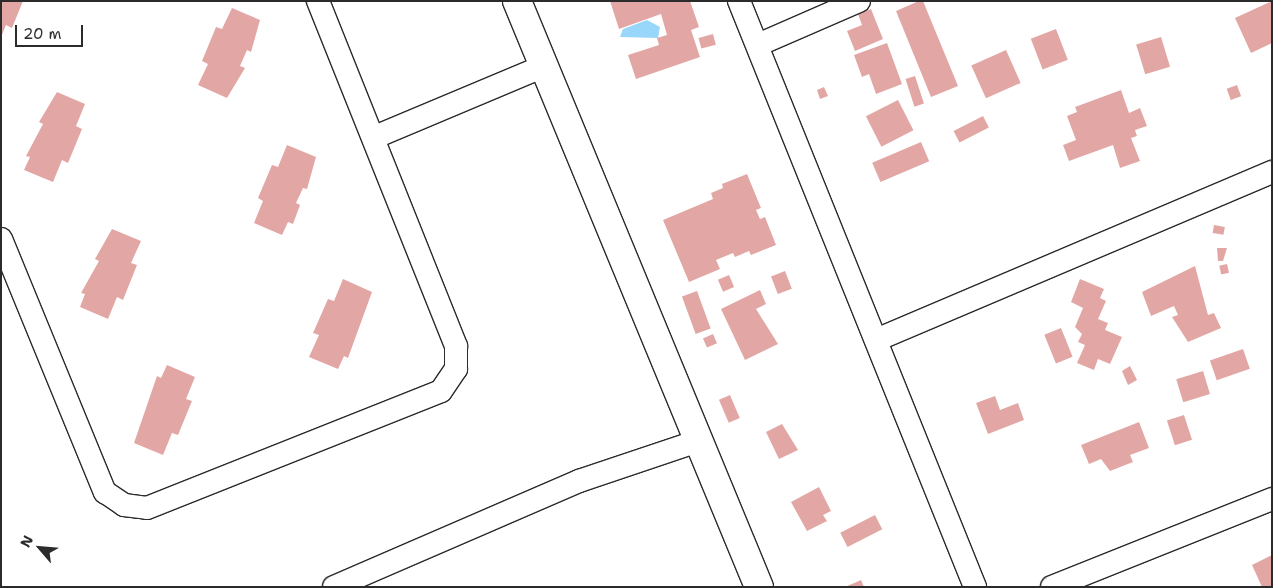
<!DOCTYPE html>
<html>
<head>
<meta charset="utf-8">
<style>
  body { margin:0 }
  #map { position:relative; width:1273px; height:588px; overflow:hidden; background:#fff; font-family:"Shantell Sans",sans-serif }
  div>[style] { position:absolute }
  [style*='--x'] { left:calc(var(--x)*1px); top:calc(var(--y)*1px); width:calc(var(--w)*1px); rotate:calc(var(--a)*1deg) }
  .water>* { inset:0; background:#98d7fa }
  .building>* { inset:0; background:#e2a7a4; transform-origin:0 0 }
  .roads { filter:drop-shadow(1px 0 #2b2b2b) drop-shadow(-1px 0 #2b2b2b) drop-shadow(0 1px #2b2b2b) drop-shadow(0 -1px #2b2b2b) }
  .minor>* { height:22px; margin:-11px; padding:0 11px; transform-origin:11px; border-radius:11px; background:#fff }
  .tertiary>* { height:28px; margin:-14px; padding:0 14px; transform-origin:14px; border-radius:14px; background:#fff }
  span { translate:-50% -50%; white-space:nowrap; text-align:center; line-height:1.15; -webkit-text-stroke:4px #fff; paint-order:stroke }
  .frame { position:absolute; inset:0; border:2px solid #2b2b2b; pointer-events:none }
  .north { position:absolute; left:15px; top:523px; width:50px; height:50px; -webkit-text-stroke:4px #fff; paint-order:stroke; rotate:297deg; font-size:14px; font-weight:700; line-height:20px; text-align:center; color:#2b2b2b }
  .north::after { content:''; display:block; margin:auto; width:18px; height:22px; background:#2b2b2b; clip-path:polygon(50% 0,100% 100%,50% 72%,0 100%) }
  .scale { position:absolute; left:15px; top:25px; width:68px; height:22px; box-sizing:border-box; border:2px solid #2b2b2b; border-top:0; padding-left:6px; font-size:15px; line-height:18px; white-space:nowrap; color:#2b2b2b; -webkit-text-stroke:4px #fff; paint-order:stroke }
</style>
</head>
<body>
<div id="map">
  <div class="water">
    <i style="clip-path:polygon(647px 20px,660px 27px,658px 38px,620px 37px,623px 29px)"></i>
  </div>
  <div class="building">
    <i style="clip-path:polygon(1px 1px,23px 1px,12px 28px,6px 25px,1px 37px)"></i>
    <i style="clip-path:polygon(610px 1px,690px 1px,699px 27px,691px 30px,700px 57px,636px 79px,628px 55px,659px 45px,657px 38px,667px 35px,661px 14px,619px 29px)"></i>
    <i style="clip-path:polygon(919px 1px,923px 1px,958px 86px,931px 97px,896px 11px)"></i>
    <i style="clip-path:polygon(1272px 1px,1272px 43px,1251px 53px,1235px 18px)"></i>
    <i style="clip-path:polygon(232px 8px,260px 20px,251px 52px,247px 50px,240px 66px,245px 68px,227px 98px,198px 85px,208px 64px,202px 61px,216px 27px,222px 29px)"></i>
    <i style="clip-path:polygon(871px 9px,883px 39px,855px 51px,847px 31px,862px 25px,858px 14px)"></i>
    <i style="left:1056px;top:29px;width:33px;height:27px;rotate:69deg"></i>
    <i style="left:713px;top:34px;width:11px;height:15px;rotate:75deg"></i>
    <i style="left:1161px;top:37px;width:31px;height:26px;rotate:73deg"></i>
    <i style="clip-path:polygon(887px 43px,902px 84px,876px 94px,869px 74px,862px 77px,854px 55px)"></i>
    <i style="left:1006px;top:50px;width:36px;height:38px;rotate:66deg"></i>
    <i style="left:915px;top:76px;width:29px;height:10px;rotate:72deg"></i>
    <i style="left:1237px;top:85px;width:12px;height:11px;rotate:70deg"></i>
    <i style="clip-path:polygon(824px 87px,828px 96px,820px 99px,817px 90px)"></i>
    <i style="clip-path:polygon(1121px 90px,1129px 113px,1140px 108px,1147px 126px,1135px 130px,1137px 136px,1131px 138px,1140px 161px,1120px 168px,1113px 145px,1069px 161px,1063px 145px,1076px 140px,1067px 116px,1077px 112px,1075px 107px)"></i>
    <i style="clip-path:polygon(57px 92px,85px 104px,76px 126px,82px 129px,68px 163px,62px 160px,53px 182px,24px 170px,30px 157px,26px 156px,43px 124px,39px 122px)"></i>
    <i style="left:898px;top:100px;width:34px;height:36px;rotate:63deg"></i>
    <i style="left:983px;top:116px;width:13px;height:33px;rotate:63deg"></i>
    <i style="left:921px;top:142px;width:21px;height:53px;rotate:67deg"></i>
    <i style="clip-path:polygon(287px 145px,316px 157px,307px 189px,303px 188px,296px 203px,300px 205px,293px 224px,288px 222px,282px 235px,254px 223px,263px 201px,258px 198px,272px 165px,278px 167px)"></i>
    <i style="clip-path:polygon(747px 174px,761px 208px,756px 210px,760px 219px,765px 217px,776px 245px,751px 255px,749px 251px,735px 257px,733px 253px,716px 260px,720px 269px,689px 282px,663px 220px,713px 199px,711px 193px,723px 188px,722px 184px)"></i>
    <i style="left:1214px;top:225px;width:11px;height:8px;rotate:10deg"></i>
    <i style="clip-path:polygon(112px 229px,141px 241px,131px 263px,137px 265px,123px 300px,117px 297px,108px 319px,80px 307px,85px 294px,81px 293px,99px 261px,95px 259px)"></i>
    <i style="clip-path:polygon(1217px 248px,1227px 248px,1223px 261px,1218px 261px)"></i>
    <i style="left:1227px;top:264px;width:9px;height:8px;rotate:77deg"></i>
    <i style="clip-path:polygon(1195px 266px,1208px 315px,1214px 313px,1221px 328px,1188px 342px,1172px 317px,1178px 315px,1174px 306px,1151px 316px,1142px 292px)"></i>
    <i style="left:785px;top:271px;width:19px;height:15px;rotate:69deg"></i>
    <i style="left:729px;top:275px;width:13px;height:12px;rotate:67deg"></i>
    <i style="clip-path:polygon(343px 279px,372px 292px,348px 358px,344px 356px,338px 369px,309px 357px,319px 335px,313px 333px,328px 299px,334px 301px)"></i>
    <i style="clip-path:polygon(1080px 279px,1104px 289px,1100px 298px,1106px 301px,1098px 319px,1108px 323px,1105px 330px,1122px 337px,1110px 364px,1098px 359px,1094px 370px,1077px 363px,1085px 345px,1078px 342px,1082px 334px,1075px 327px,1083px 308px,1071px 302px)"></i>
    <i style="clip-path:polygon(760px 290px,766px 304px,756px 309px,778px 344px,745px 360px,721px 309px)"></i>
    <i style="left:697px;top:291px;width:40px;height:16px;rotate:70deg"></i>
    <i style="left:1061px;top:328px;width:31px;height:18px;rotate:68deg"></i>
    <i style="left:713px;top:334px;width:10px;height:11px;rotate:66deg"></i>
    <i style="left:1243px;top:349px;width:21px;height:35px;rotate:71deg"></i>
    <i style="clip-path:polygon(167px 365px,195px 377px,186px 399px,192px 401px,178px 435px,172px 433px,163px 455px,134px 443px,157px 376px,161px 378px)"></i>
    <i style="clip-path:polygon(1130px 366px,1137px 380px,1128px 385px,1122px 371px)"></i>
    <i style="left:1203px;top:371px;width:24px;height:28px;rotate:73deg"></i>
    <i style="left:730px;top:395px;width:25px;height:12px;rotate:67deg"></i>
    <i style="clip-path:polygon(995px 396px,1000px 410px,1018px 403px,1024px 420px,988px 434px,976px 403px)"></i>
    <i style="left:1184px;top:415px;width:26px;height:18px;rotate:72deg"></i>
    <i style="clip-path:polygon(1139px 422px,1149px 448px,1130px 455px,1133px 462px,1110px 471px,1101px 459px,1089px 464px,1081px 445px)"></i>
    <i style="clip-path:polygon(782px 424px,798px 450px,779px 459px,766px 432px)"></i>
    <i style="clip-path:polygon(819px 487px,831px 511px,823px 515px,827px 521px,807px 531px,791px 502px)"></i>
    <i style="left:875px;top:515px;width:16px;height:39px;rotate:63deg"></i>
    <i style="clip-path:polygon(1272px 555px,1272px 587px,1262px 587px,1252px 565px)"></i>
    <i style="clip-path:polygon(861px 580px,864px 587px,845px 587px)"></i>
  </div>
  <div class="roads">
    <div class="minor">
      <i style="--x:739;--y:1;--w:632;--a:68.06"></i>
      <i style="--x:760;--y:44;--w:108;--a:-23.5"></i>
      <i style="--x:375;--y:137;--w:183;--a:-22.8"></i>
      <i style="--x:1;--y:239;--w:274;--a:67.7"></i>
      <i style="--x:105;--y:492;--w:23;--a:34"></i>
      <i style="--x:124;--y:505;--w:23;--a:7"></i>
      <i style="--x:147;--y:508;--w:316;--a:-21.7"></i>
      <i style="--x:441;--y:391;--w:27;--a:-56"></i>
      <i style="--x:456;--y:369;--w:23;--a:-90"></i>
      <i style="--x:456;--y:346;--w:372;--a:-111.8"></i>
      <i style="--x:876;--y:340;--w:430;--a:-23"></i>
      <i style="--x:334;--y:587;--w:267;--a:-23.4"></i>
      <i style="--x:579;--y:481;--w:126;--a:-18.6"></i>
      <i style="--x:1052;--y:587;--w:237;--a:-21.8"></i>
    </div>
    <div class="tertiary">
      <i style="--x:517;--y:1;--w:634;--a:67.56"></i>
    </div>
  </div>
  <div class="frame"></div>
  <div class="north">N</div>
  <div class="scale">20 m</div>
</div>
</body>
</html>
